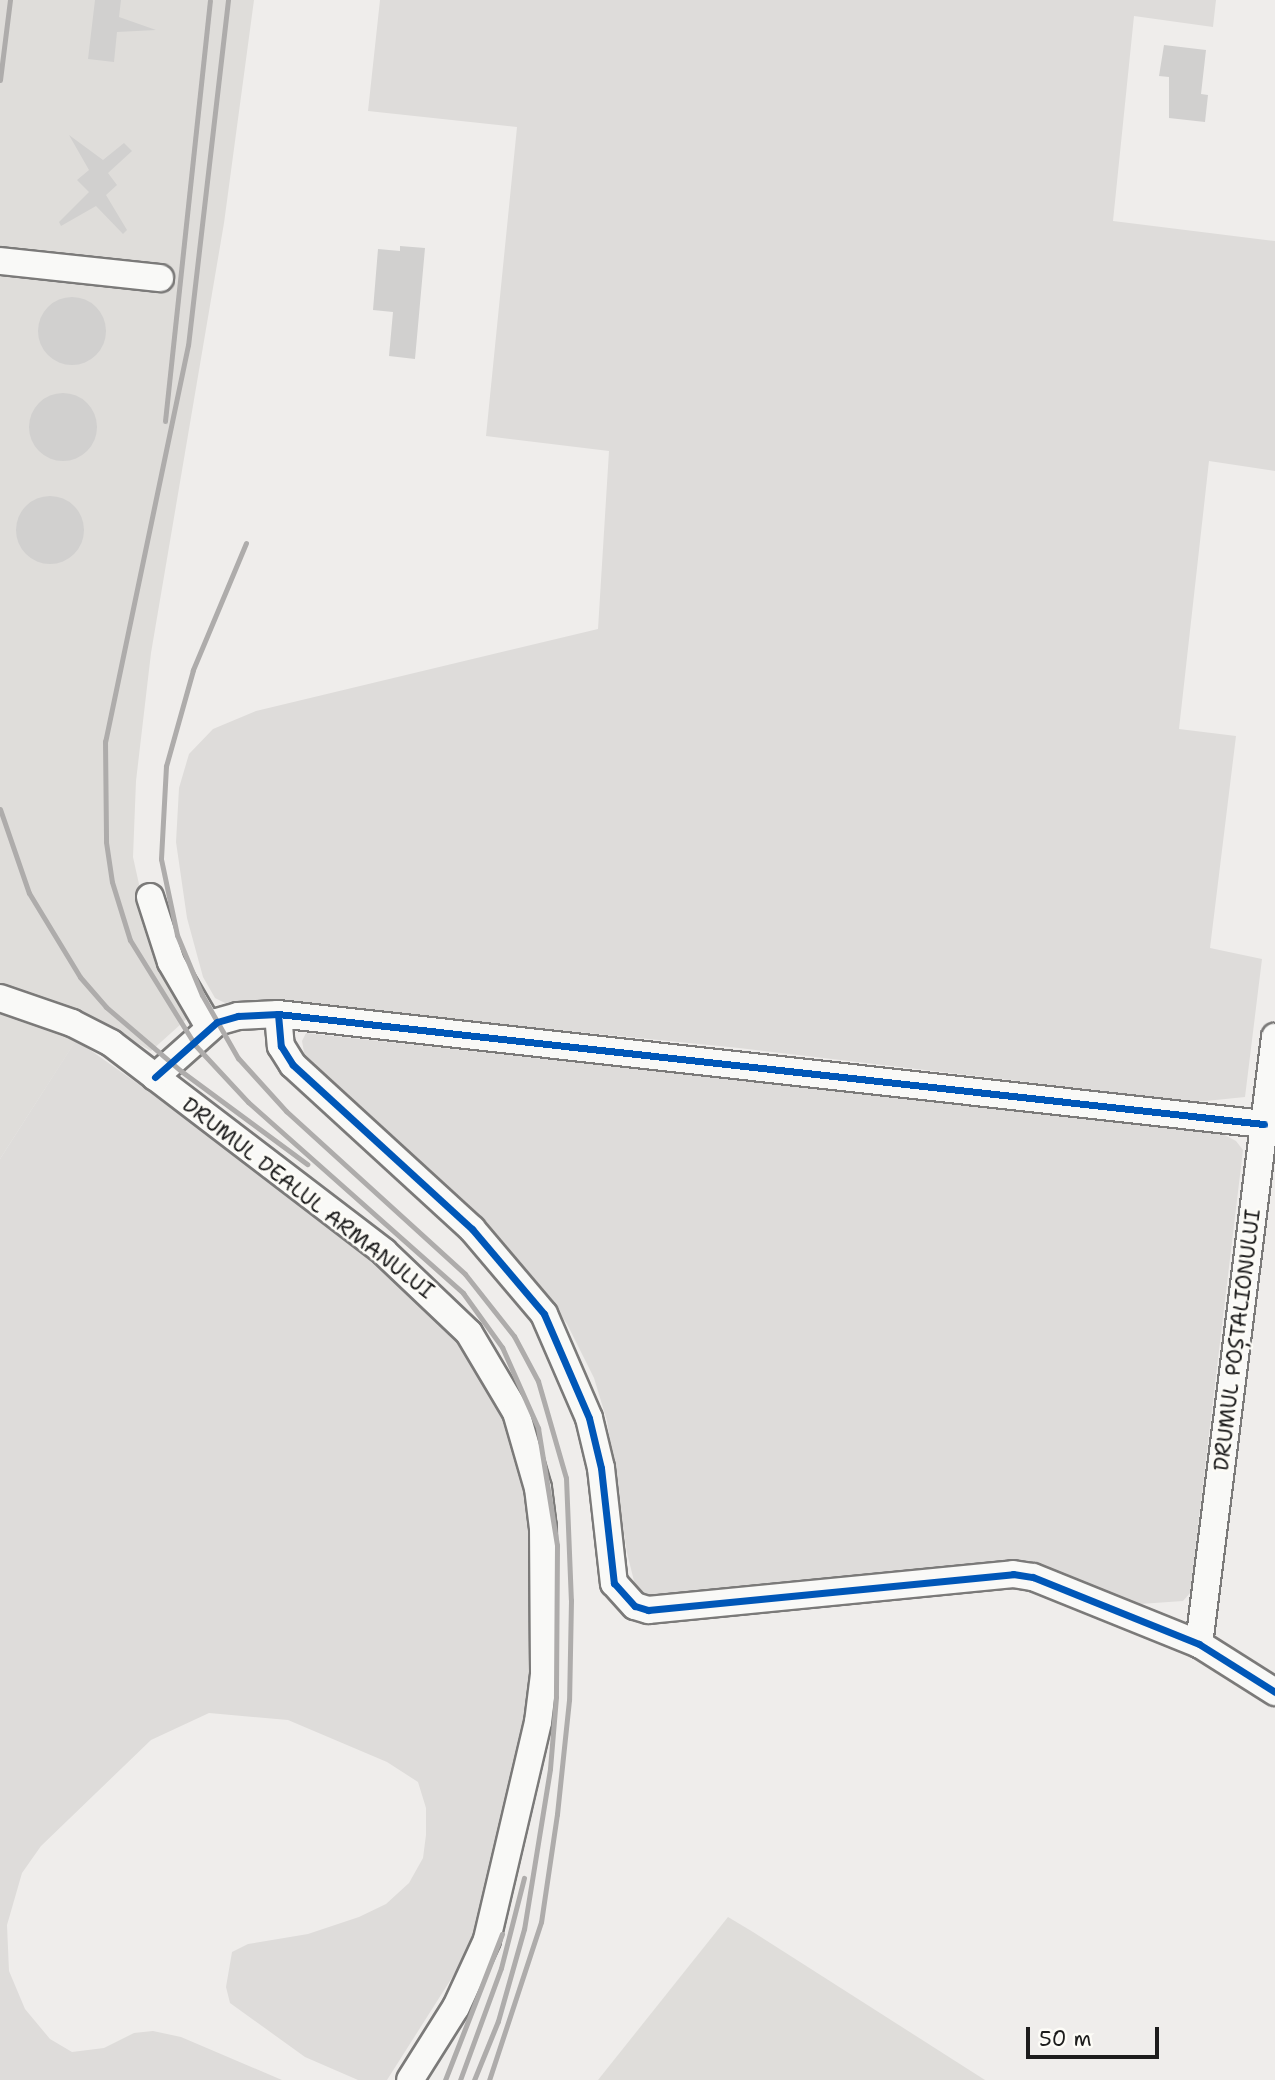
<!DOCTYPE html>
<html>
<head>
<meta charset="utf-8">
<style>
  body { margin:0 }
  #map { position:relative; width:1275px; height:2080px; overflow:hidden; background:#efedeb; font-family:"Shantell Sans",sans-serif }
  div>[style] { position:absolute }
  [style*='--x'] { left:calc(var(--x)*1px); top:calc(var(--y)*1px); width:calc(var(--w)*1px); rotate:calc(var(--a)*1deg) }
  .built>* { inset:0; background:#dfddda }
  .green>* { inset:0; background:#dedcda }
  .building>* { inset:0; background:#d1d0cf }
  .round { border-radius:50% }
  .roads { filter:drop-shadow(2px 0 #7b7a79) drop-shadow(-2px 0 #7b7a79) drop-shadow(0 2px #7b7a79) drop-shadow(0 -2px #7b7a79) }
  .minor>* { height:26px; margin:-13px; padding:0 13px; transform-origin:13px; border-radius:13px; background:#f9f9f7 }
  .rail>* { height:5px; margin:-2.5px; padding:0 2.5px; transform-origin:2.5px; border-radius:2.5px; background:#aeacab }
  .cycleway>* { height:7px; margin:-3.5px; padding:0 3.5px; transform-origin:3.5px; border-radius:3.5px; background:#0057b8 }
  span { translate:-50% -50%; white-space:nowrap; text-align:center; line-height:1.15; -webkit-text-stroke:5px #fdfcf7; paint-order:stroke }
  .street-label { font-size:21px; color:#1c1c1c }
  .scale { position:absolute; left:1026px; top:2027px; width:133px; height:32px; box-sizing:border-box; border:4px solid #1c1c1c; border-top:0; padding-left:9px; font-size:21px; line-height:24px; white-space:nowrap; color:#1c1c1c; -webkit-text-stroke:5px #fdfcf7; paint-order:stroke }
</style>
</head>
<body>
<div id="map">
  <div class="built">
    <i style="clip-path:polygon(0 0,254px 0,224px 223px,151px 653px,136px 781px,133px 857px,148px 925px,191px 1015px,151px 1051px,91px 1017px,0 1159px)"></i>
    <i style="clip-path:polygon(728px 1917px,753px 1932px,985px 2080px,598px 2080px)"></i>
  </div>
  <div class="green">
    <i style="clip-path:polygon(380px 0,1216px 0,1213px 27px,1134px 16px,1113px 221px,1275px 241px,1275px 471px,1209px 461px,1179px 729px,1236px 736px,1210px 948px,1262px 959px,1245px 1097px,1196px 1102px,739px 1048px,325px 1007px,253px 1000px,225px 1003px,215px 998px,203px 977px,187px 918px,176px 842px,179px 788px,189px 754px,213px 729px,256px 711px,598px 629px,609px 451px,486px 436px,517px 127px,368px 111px)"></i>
    <i style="clip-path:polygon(306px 1033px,1221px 1133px,1236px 1141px,1243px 1150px,1190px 1593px,1183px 1601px,1140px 1604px,1046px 1571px,659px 1597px,644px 1594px,635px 1585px,627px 1553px,607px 1421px,594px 1378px,567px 1324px,534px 1278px,473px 1213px,323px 1081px,305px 1058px,302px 1041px)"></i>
    <i style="clip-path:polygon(76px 1040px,168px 1105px,177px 1101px,457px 1325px,511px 1423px,531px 1523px,532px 1688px,474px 1943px,387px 2080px,358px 2080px,305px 2057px,230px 2003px,226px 1987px,232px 1952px,248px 1944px,308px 1934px,359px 1917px,386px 1904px,409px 1883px,423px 1858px,426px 1835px,426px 1808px,418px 1782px,387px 1762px,288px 1720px,209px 1713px,151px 1740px,41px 1846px,22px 1873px,7px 1925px,9px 1971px,25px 2009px,50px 2039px,72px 2052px,104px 2048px,134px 2033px,153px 2031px,181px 2037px,282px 2080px,0 2080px,0 1159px)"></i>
  </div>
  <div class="building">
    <i style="clip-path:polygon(95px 0,121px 0,119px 17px,156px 30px,117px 32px,114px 62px,88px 59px)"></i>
    <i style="clip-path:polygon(1164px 45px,1206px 50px,1201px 94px,1208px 95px,1205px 122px,1169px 118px,1169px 77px,1159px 76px)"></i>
    <i style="clip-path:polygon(69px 135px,103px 160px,124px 143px,132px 151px,108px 173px,117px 185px,106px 195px,127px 230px,123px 234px,96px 206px,61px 226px,59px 222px,89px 192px,77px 180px,89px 170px)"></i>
    <i style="clip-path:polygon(400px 246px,425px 248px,415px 359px,389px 356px,393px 312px,373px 310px,378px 249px,400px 251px)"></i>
    <i class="round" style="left:38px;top:297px;width:68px;height:68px"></i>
    <i class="round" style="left:29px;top:393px;width:68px;height:68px"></i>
    <i class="round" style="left:16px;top:496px;width:68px;height:68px"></i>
  </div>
  <div class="roads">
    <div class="minor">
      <i style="--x:0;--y:261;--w:161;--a:6.1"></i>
      <i style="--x:150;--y:897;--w:68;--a:72.1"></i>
      <i style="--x:171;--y:962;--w:75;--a:59.7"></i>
      <i style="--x:0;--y:998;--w:76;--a:19.1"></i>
      <i style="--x:72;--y:1023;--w:44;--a:27.1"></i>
      <i style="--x:111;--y:1043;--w:344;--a:37.4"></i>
      <i style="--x:384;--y:1252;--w:117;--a:43.6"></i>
      <i style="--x:469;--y:1333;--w:92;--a:59.3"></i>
      <i style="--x:516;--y:1412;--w:79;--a:73.9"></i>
      <i style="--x:538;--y:1488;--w:39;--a:83"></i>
      <i style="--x:543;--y:1527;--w:147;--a:89.6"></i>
      <i style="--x:544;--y:1674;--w:48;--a:97.1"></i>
      <i style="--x:538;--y:1722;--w:224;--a:103.2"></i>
      <i style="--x:487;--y:1940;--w:74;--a:114.8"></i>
      <i style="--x:456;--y:2007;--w:86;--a:122.2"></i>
      <i style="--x:278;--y:1014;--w:32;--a:85"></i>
      <i style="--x:281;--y:1046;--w:22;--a:58"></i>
      <i style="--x:293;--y:1065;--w:243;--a:42.5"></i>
      <i style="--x:472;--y:1229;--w:111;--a:49.7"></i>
      <i style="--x:544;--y:1314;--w:113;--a:66.6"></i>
      <i style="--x:589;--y:1418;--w:51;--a:76.5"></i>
      <i style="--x:601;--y:1468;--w:116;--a:83.6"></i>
      <i style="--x:614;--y:1583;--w:31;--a:48"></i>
      <i style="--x:635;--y:1606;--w:14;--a:17"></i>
      <i style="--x:648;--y:1610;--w:367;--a:-5.6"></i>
      <i style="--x:1013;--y:1574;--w:20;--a:9"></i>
      <i style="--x:1033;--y:1577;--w:179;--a:22"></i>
      <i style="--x:1199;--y:1644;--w:90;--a:32.3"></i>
      <i style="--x:155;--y:1077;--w:83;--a:-41.6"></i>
      <i style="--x:217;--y:1022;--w:22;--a:-16"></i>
      <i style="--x:238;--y:1016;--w:40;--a:-2.9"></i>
      <i style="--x:278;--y:1014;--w:992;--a:6.37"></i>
      <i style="--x:1199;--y:1644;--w:612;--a:-82.86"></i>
    </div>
  </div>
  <div class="rail">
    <i style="--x:228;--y:0;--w:347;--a:96.6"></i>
    <i style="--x:188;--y:345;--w:405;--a:101.8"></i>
    <i style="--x:105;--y:741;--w:101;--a:89.4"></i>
    <i style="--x:106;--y:842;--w:40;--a:81.5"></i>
    <i style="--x:112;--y:882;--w:61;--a:72.8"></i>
    <i style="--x:130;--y:940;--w:123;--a:58.2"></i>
    <i style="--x:195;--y:1045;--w:78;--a:47.1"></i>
    <i style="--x:248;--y:1102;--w:288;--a:41.6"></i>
    <i style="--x:463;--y:1293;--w:67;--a:54.2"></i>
    <i style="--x:502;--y:1347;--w:89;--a:66"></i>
    <i style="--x:538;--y:1428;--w:119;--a:80.8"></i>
    <i style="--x:557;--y:1545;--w:152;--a:90.4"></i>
    <i style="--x:556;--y:1697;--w:72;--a:94.8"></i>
    <i style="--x:550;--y:1769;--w:162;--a:99.2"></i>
    <i style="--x:524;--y:1929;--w:96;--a:105.8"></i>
    <i style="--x:498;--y:2021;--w:64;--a:112.1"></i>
    <i style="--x:0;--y:80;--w:81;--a:-82.9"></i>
    <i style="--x:165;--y:421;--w:423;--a:-83.9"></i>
    <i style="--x:246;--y:543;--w:138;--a:112.7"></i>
    <i style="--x:193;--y:670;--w:100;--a:105.7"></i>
    <i style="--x:166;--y:766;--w:93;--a:93.1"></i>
    <i style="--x:161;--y:859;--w:78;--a:78.1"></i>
    <i style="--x:177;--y:935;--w:65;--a:67.4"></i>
    <i style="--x:202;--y:995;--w:73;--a:60.3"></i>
    <i style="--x:238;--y:1058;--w:72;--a:47.8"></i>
    <i style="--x:286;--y:1111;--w:242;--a:42.3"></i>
    <i style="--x:465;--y:1274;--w:79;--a:51.7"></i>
    <i style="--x:514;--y:1336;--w:51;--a:61.9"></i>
    <i style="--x:538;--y:1381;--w:101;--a:73.9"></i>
    <i style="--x:566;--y:1478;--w:122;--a:87.7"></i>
    <i style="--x:571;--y:1600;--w:100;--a:91.1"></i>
    <i style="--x:569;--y:1700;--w:115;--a:96"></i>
    <i style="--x:557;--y:1814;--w:109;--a:98.4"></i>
    <i style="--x:541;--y:1922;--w:166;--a:108.2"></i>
    <i style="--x:0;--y:809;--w:89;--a:71"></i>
    <i style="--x:29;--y:893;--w:98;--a:58.7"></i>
    <i style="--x:80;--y:977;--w:40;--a:49"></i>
    <i style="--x:106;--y:1007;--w:99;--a:40.5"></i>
    <i style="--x:181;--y:1071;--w:157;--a:36.4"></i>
    <i style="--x:445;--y:2080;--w:157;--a:-68.7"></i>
    <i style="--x:460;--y:2080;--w:119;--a:-69.9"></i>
    <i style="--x:501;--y:1968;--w:93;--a:-75.7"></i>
  </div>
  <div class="cycleway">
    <i style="--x:278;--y:1014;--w:32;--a:85"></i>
    <i style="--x:281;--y:1046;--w:22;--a:58"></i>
    <i style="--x:293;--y:1065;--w:243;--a:42.5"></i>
    <i style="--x:472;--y:1229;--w:111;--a:49.7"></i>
    <i style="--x:544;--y:1314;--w:113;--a:66.6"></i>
    <i style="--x:589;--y:1418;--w:51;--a:76.5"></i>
    <i style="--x:601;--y:1468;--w:116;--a:83.6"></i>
    <i style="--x:614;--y:1583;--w:31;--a:48"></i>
    <i style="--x:635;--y:1606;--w:14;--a:17"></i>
    <i style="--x:648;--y:1610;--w:367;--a:-5.6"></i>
    <i style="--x:1013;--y:1574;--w:20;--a:9"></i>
    <i style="--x:1033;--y:1577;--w:179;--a:22"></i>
    <i style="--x:1199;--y:1644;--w:90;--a:32.3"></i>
    <i style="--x:155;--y:1077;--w:83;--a:-41.6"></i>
    <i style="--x:217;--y:1022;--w:22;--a:-16"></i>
    <i style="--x:238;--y:1016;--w:40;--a:-2.9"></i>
    <i style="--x:278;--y:1014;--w:992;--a:6.37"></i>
  </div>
  <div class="street-label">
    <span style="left:308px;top:1198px;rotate:38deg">DRUMUL DEALUL ARMANULUI</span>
    <span style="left:1237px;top:1340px;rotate:-83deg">DRUMUL POȘTALIONULUI</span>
  </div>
  <div class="scale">50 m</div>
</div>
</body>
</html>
